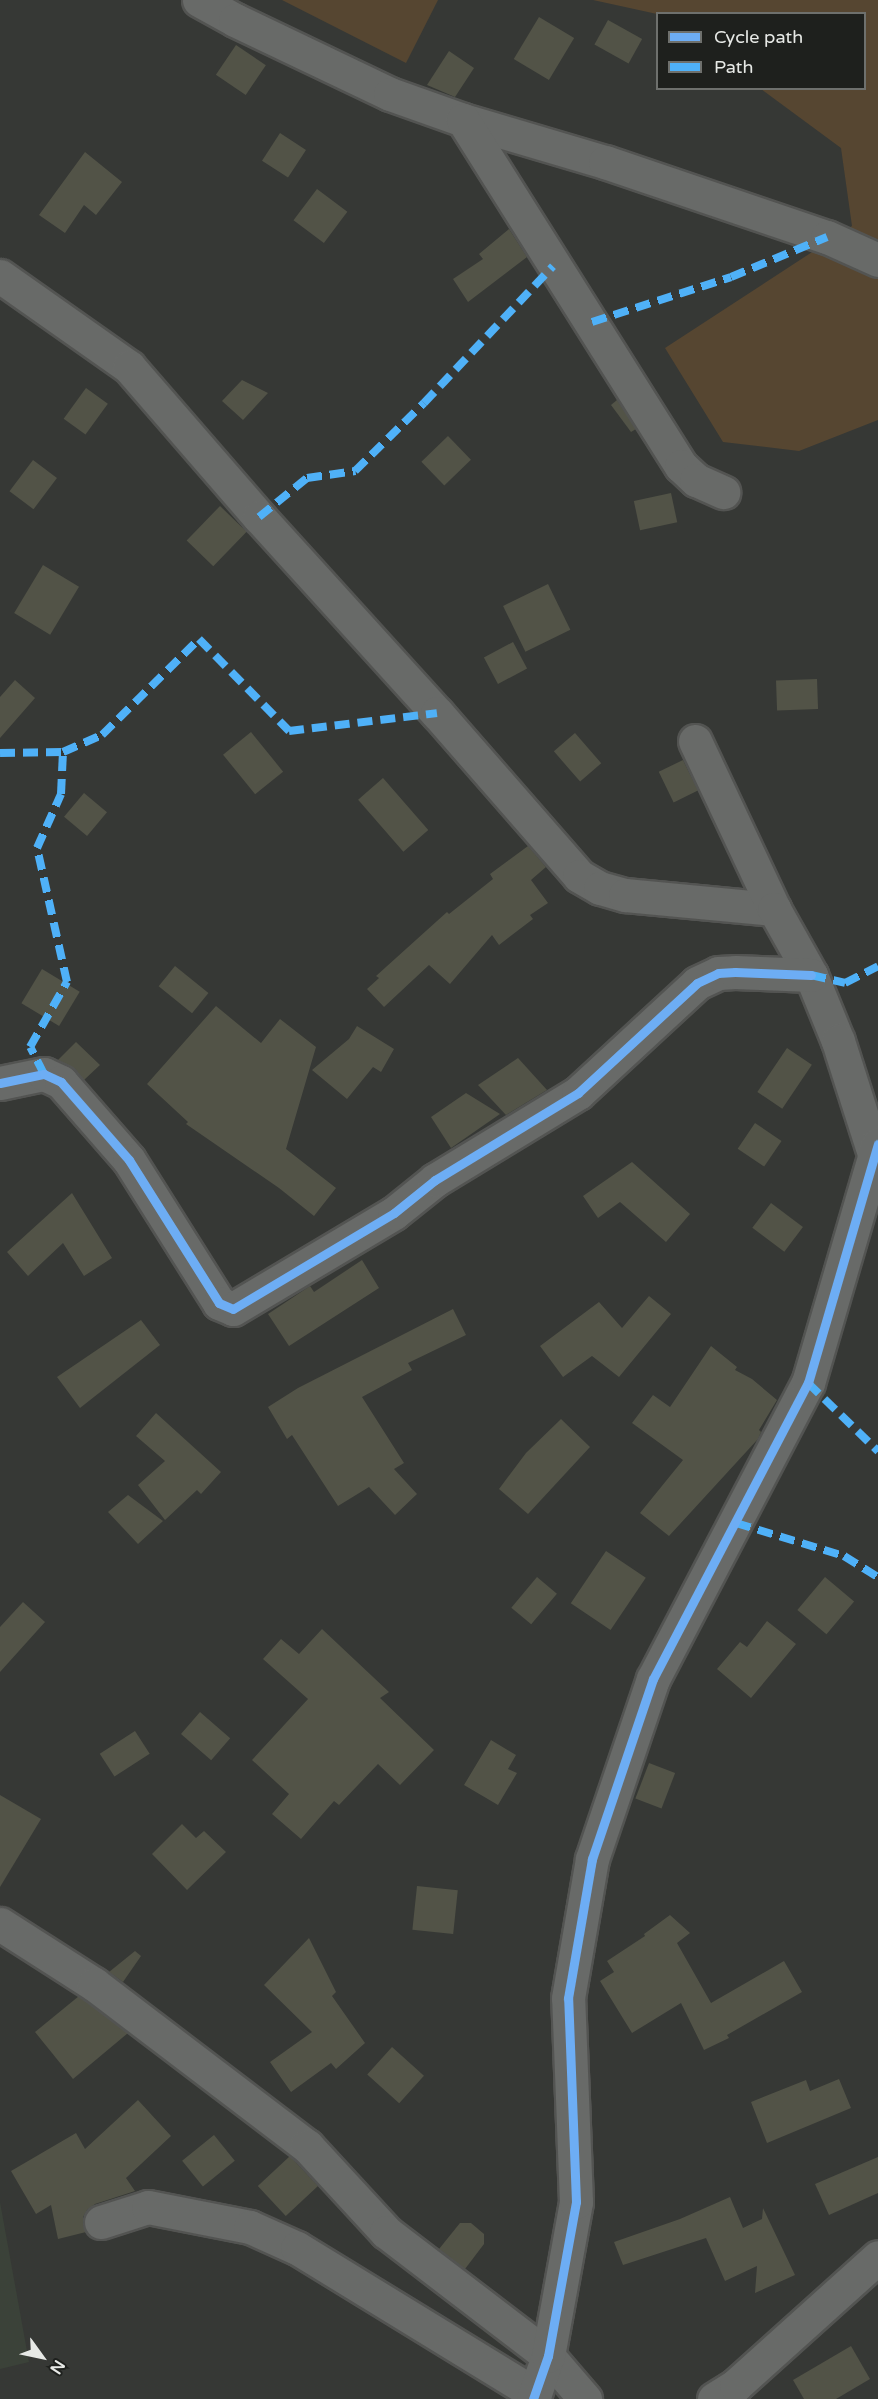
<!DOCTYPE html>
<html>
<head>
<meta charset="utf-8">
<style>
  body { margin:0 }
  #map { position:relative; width:878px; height:2399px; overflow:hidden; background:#363835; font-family:"Varela Round",sans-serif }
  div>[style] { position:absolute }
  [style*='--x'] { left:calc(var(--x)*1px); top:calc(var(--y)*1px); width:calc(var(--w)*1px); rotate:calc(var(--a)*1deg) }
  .built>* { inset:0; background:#3b4239 }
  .green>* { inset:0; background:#564631 }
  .building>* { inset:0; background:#525347; transform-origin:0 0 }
  .roads { filter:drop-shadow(2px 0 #535452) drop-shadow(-2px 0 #535452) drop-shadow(0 2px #535452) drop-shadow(0 -2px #535452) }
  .street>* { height:33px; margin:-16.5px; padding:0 16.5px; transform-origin:16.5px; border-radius:16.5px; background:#686a68 }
  .quiet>* { height:8px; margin-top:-4px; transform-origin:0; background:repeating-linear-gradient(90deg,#4fb1f8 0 15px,transparent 0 23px) }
  .cycleway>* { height:9px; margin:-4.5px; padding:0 4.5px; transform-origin:4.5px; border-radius:4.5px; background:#6dadf4 }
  span { translate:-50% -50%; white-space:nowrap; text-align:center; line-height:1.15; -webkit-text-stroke:4.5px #1e201d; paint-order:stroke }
  .legend { position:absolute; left:656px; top:12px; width:210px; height:78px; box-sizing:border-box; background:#1e201d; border:2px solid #6e706d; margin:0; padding:8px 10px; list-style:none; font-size:18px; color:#e7e9e6 }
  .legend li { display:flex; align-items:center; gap:12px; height:30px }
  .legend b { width:30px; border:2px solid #6e706d }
  .north { position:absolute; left:12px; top:2327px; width:60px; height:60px; -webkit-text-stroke:4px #1e201d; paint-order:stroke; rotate:123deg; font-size:16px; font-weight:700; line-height:24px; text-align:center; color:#e7e9e6 }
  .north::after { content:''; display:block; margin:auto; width:21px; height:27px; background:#e7e9e6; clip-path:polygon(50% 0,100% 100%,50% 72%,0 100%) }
</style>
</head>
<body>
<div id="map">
  <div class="built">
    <i style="clip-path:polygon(0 2202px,29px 2362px,0 2369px)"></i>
  </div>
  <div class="green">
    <i style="clip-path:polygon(282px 0,438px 0,406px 63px)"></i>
    <i style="clip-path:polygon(593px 0,878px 0,878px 420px,799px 451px,723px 442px,665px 348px,852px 226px,841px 148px,761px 89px,864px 88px,864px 14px,657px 14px)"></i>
  </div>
  <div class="building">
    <i style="left:539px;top:17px;width:41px;height:49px;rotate:31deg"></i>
    <i style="left:608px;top:20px;width:39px;height:28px;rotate:29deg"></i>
    <i style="left:236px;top:45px;width:36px;height:36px;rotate:34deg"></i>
    <i style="clip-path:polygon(449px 51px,474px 68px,455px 97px,427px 85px)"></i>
    <i style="left:280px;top:133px;width:31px;height:33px;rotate:33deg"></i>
    <i style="clip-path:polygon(85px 152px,122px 182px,96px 215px,84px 205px,65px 233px,39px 215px)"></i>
    <i style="left:317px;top:189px;width:38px;height:39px;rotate:37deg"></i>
    <i style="clip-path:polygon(509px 229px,527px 257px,468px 302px,453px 279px,483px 259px,479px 254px)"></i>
    <i style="clip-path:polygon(242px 380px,268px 393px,243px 420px,222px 401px)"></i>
    <i style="left:86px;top:388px;width:27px;height:38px;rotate:36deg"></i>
    <i style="clip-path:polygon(617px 400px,636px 429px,631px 432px,611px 405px)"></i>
    <i style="left:448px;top:436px;width:33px;height:37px;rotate:46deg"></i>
    <i style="left:33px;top:460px;width:30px;height:39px;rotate:37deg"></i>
    <i style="left:671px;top:493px;width:30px;height:38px;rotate:78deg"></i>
    <i style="left:220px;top:506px;width:37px;height:48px;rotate:44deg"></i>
    <i style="left:43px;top:565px;width:42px;height:56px;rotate:31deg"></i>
    <i style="left:548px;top:584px;width:51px;height:50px;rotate:64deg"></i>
    <i style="left:513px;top:642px;width:30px;height:33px;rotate:62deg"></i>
    <i style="left:817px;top:679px;width:30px;height:41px;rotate:88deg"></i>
    <i style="clip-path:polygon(15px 680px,35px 698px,0 738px,0 697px)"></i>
    <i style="left:251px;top:732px;width:51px;height:36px;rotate:51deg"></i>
    <i style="left:575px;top:733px;width:40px;height:28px;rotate:49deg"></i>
    <i style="left:683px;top:760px;width:34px;height:27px;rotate:64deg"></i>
    <i style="left:383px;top:778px;width:69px;height:33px;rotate:49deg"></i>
    <i style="left:84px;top:793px;width:30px;height:31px;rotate:40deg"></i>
    <i style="clip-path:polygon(528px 846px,546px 867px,531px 880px,548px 903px,530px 915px,533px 919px,499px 945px,492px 935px,450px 984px,429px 965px,384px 1007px,367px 989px,379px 978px,376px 976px,447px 912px,449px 914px,493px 879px,490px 874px)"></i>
    <i style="left:175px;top:966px;width:43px;height:26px;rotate:39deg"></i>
    <i style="left:42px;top:969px;width:44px;height:40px;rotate:31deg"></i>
    <i style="clip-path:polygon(216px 1006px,261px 1043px,280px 1019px,316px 1047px,286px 1149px,336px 1188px,314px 1216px,279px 1188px,186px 1124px,188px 1122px,147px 1084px)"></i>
    <i style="clip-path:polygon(357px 1026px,394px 1049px,381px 1072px,373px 1067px,347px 1099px,312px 1070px,349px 1039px)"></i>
    <i style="clip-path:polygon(76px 1042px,100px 1065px,84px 1080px,75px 1069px,58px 1060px)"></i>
    <i style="left:787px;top:1048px;width:30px;height:53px;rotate:34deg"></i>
    <i style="clip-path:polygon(518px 1058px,547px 1090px,506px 1115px,478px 1085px)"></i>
    <i style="clip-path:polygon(466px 1093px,500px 1114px,451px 1148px,431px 1117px)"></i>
    <i style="left:755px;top:1123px;width:32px;height:31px;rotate:34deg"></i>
    <i style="clip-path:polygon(632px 1162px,690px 1214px,666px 1242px,620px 1202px,598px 1218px,583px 1196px)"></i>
    <i style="clip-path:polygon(72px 1193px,112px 1258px,84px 1276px,63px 1243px,28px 1276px,7px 1252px)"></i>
    <i style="left:771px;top:1203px;width:40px;height:31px;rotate:37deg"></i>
    <i style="clip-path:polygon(362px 1260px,379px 1288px,289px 1346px,268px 1314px,310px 1286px,314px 1292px)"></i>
    <i style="clip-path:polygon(649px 1296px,671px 1314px,619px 1377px,592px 1356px,563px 1377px,540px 1346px,599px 1302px,622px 1328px)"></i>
    <i style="clip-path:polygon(453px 1309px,466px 1335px,408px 1363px,412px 1370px,362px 1397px,404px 1463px,394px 1469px,417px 1494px,395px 1515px,369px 1487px,338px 1506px,292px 1435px,287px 1439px,268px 1407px,298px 1388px)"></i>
    <i style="clip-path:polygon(141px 1320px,160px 1345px,80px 1408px,57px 1377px)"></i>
    <i style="clip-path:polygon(711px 1346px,737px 1367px,735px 1370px,752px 1379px,777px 1400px,759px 1430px,761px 1432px,758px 1439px,669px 1536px,640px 1513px,683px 1460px,632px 1423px,653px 1395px,670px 1407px)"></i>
    <i style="clip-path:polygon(156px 1413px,221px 1472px,201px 1494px,197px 1490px,165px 1520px,138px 1485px,165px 1461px,136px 1436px)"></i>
    <i style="clip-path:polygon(561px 1419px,590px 1447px,528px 1514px,499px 1489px,526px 1453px)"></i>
    <i style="clip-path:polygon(128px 1495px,163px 1521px,138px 1544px,108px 1512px)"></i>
    <i style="left:606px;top:1551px;width:48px;height:63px;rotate:34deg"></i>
    <i style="left:537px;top:1577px;width:26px;height:40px;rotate:40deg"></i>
    <i style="left:825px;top:1577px;width:38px;height:43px;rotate:40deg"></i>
    <i style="clip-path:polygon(23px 1602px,45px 1622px,0 1672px,0 1627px)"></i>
    <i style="clip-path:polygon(767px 1621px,796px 1644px,751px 1698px,717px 1669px,740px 1642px,747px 1647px)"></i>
    <i style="clip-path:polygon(322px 1629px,389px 1692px,380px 1698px,434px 1750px,400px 1785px,378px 1764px,339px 1805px,334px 1801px,301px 1839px,272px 1814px,289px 1794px,252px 1760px,308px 1699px,263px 1659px,281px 1639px,299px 1654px)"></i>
    <i style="left:200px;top:1712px;width:40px;height:29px;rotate:41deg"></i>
    <i style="left:135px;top:1731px;width:27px;height:42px;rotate:57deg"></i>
    <i style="clip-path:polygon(491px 1740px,516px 1755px,508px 1769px,517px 1773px,498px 1805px,464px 1785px)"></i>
    <i style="left:649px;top:1763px;width:28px;height:38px;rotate:21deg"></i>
    <i style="clip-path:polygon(0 1795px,41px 1819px,0 1887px)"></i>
    <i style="clip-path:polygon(182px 1824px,196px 1838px,204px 1831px,226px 1852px,187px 1890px,152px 1854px)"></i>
    <i style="left:417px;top:1886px;width:41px;height:44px;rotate:6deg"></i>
    <i style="clip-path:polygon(670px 1915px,690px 1933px,677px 1943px,711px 2003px,784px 1961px,802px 1992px,727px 2035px,729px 2038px,704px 2050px,681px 2003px,632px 2033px,600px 1981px,614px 1972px,607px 1961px,645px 1936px,644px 1934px)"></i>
    <i style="clip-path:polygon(309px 1938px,336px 1992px,332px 1996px,365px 2043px,336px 2069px,331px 2063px,291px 2092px,270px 2062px,312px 2032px,264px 1985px)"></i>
    <i style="clip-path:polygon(135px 1951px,141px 1956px,123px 1982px,109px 1972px)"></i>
    <i style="clip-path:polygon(79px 1996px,128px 2033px,73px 2079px,35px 2032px)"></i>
    <i style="left:392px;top:2047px;width:43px;height:37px;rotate:42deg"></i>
    <i style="clip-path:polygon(839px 2079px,851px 2108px,767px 2143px,751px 2102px,806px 2080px,810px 2091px)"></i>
    <i style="clip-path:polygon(138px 2100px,171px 2136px,126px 2178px,135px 2191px,95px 2204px,87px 2210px,83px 2217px,86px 2232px,58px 2239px,51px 2205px,36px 2214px,11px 2171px,76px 2133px,85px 2149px)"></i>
    <i style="left:214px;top:2135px;width:33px;height:41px;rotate:51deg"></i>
    <i style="left:290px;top:2156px;width:41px;height:44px;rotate:47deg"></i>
    <i style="clip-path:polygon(878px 2157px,878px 2193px,829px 2215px,815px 2184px)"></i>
    <i style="clip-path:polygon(730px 2197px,743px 2228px,762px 2219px,763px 2208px,795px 2275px,755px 2293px,757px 2266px,725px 2281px,706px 2238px,623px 2265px,614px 2242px,680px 2219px)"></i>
    <i style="clip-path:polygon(460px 2223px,471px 2223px,484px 2234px,484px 2244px,465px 2269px,439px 2249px)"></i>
    <i style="clip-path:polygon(851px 2346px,870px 2379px,836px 2399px,804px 2399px,793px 2380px)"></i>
  </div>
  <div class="roads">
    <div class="street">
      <i style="--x:199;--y:0;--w:41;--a:29.1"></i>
      <i style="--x:235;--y:20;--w:172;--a:25.5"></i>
      <i style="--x:390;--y:94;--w:77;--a:19.6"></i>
      <i style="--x:463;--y:120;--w:148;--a:16.5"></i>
      <i style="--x:605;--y:162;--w:234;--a:18.7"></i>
      <i style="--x:827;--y:237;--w:56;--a:24.3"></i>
      <i style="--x:463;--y:120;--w:409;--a:57.8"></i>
      <i style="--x:681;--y:466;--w:21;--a:43"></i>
      <i style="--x:696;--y:480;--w:30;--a:24"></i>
      <i style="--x:0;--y:276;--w:158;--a:35.2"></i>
      <i style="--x:129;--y:367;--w:198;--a:49.1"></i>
      <i style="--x:259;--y:517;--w:265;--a:47.8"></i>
      <i style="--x:437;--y:713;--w:216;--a:48.9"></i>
      <i style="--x:579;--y:876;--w:24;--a:30"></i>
      <i style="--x:600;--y:888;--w:26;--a:16"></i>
      <i style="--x:625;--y:895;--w:150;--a:5.4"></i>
      <i style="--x:695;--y:741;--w:186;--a:64.8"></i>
      <i style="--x:774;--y:909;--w:76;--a:60.7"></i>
      <i style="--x:811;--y:975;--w:71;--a:67.8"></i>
      <i style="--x:838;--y:1041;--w:119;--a:72.3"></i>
      <i style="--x:0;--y:1083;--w:45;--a:-11.6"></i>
      <i style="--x:44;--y:1074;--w:19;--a:25"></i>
      <i style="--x:61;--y:1082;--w:103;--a:48.9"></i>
      <i style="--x:129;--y:1160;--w:169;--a:57.8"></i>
      <i style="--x:219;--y:1303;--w:15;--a:23"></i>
      <i style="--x:233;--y:1309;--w:187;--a:-30.8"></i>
      <i style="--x:394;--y:1213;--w:53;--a:-38.8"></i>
      <i style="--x:435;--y:1180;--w:167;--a:-31.3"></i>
      <i style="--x:578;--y:1093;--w:162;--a:-42.7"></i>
      <i style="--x:697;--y:983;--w:23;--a:-25"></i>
      <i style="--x:718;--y:973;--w:17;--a:-3"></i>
      <i style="--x:735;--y:972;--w:76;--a:2.3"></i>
      <i style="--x:0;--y:1924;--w:112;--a:32.6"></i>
      <i style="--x:94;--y:1984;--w:268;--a:37.3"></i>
      <i style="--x:307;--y:2146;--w:117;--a:47.4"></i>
      <i style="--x:386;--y:2232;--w:204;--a:37.4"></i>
      <i style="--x:548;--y:2356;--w:57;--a:49.3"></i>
      <i style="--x:101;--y:2222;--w:49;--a:-17.7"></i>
      <i style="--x:148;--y:2207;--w:104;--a:11.1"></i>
      <i style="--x:250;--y:2227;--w:51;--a:24.1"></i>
      <i style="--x:297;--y:2248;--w:279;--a:31.5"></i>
      <i style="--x:533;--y:2399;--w:46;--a:-70.8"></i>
      <i style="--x:548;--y:2356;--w:157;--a:-79.7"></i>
      <i style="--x:576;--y:2202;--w:204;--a:-92.2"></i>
      <i style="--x:568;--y:1998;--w:141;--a:-80.2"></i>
      <i style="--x:592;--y:1859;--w:190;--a:-71.3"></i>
      <i style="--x:653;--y:1679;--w:334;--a:-62.4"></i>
      <i style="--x:808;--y:1383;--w:249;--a:-73.7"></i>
      <i style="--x:714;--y:2399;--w:26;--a:-32"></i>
      <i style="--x:736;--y:2385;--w:191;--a:-42"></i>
    </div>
  </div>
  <div class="quiet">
    <i style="--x:592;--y:322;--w:146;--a:-17.9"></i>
    <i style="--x:731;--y:277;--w:104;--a:-22.6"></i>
    <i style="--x:259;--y:517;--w:62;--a:-39.1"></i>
    <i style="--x:307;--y:478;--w:49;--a:-8.3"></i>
    <i style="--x:355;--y:471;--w:97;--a:-44.6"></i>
    <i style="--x:424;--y:403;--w:188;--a:-46.7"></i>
    <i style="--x:0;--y:753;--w:63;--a:-0.9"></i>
    <i style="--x:63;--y:752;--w:43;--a:-23.6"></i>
    <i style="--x:102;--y:735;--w:136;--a:-44.7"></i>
    <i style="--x:199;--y:639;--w:129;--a:45.6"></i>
    <i style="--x:289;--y:731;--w:149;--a:-6.9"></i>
    <i style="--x:811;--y:975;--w:35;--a:13"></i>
    <i style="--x:845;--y:983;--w:37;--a:-27"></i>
    <i style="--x:44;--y:1074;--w:30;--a:-117"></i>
    <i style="--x:30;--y:1047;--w:75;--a:-60.4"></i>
    <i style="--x:67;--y:982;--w:137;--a:-102.6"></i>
    <i style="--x:37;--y:848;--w:59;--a:-66"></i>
    <i style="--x:61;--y:794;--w:42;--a:-87.3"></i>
    <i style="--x:808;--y:1383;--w:98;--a:44.2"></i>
    <i style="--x:736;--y:1523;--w:113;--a:17"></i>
    <i style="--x:844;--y:1556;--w:40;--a:32"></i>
  </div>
  <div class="cycleway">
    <i style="--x:0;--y:1083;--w:45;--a:-11.6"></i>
    <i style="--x:44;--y:1074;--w:19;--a:25"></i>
    <i style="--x:61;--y:1082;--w:103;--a:48.9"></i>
    <i style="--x:129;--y:1160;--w:169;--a:57.8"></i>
    <i style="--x:219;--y:1303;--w:15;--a:23"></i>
    <i style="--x:233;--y:1309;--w:187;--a:-30.8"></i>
    <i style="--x:394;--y:1213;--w:53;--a:-38.8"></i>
    <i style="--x:435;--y:1180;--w:167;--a:-31.3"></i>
    <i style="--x:578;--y:1093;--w:162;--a:-42.7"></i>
    <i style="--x:697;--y:983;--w:23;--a:-25"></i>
    <i style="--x:718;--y:973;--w:17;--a:-3"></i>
    <i style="--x:735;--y:972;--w:76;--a:2.3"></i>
    <i style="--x:533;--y:2399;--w:46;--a:-70.8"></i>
    <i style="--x:548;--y:2356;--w:157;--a:-79.7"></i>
    <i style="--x:576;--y:2202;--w:204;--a:-92.2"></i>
    <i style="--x:568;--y:1998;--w:141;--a:-80.2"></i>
    <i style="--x:592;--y:1859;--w:190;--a:-71.3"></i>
    <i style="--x:653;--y:1679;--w:334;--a:-62.4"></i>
    <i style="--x:808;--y:1383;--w:249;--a:-73.7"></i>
  </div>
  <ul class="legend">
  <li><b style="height:8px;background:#6dadf4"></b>Cycle path</li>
  <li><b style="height:8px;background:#4fb1f8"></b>Path</li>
  </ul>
  <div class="north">N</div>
</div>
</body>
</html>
